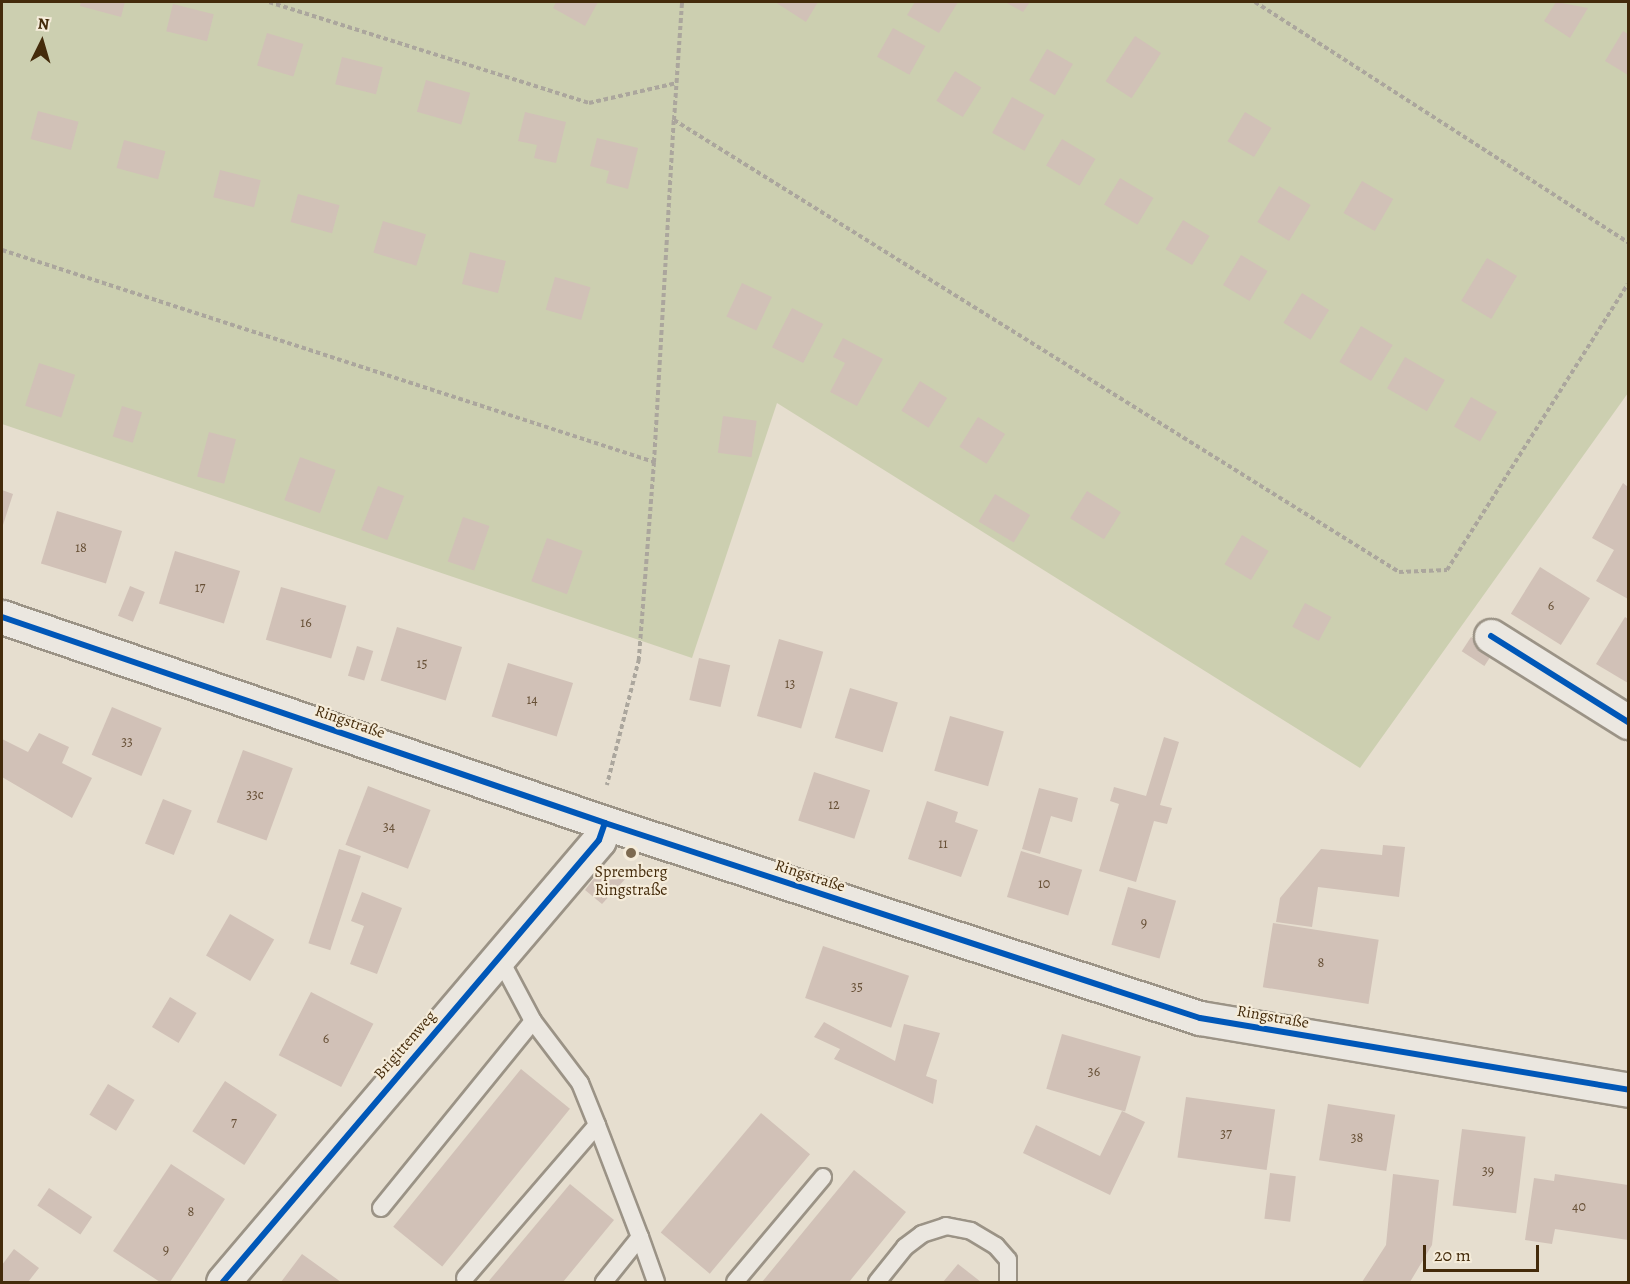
<!DOCTYPE html>
<html>
<head>
<meta charset="utf-8">
<style>
  body { margin:0 }
  #map { position:relative; width:1630px; height:1284px; overflow:hidden; background:#e6decf; font-family:Alegreya,serif }
  div>[style] { position:absolute }
  [style*='--x'] { left:calc(var(--x)*1px); top:calc(var(--y)*1px); width:calc(var(--w)*1px); rotate:calc(var(--a)*1deg) }
  .green>* { inset:0; background:#cccfb0 }
  .building>* { inset:0; background:#d1c1b7; transform-origin:0 0 }
  .path>* { height:4px; margin-top:-2px; transform-origin:0; background:repeating-linear-gradient(90deg,#aba69d 0 4.5px,transparent 0 7.5px) }
  .roads { filter:drop-shadow(2px 0 #9b9386) drop-shadow(-2px 0 #9b9386) drop-shadow(0 2px #9b9386) drop-shadow(0 -2px #9b9386) }
  .lane>* { height:16px; margin:-8px; padding:0 8px; transform-origin:8px; border-radius:8px; background:#ebe7e0 }
  .street>* { height:33px; margin:-16.5px; padding:0 16.5px; transform-origin:16.5px; border-radius:16.5px; background:#ebe7e0 }
  .cycleway>* { height:6px; margin:-3px; padding:0 3px; transform-origin:3px; border-radius:3px; background:#0057b8 }
  .dots>* { width:16px; height:16px; translate:-50% -50%; box-sizing:border-box; border:3px solid #f5ecda; border-radius:50% }
  span { translate:-50% -50%; white-space:nowrap; text-align:center; line-height:1.15; -webkit-text-stroke:4.5px #f5ecda; paint-order:stroke }
  .number-label { font-size:14px; color:#675036 }
  .number-label span { -webkit-text-stroke-width:0 }
  .street-label { font-size:16px; color:#442b0b }
  .poi-label { font-size:16px; color:#442b0b }
  .frame { position:absolute; inset:0; border:3px solid #442b0b; pointer-events:none }
  .north { position:absolute; left:12px; top:12px; width:60px; height:60px; -webkit-text-stroke:4px #f5ecda; paint-order:stroke; rotate:5deg; font-size:16px; font-weight:700; line-height:24px; text-align:center; color:#442b0b }
  .north::after { content:''; display:block; margin:auto; width:21px; height:27px; background:#442b0b; clip-path:polygon(50% 0,100% 100%,50% 72%,0 100%) }
  .scale { position:absolute; left:1423px; top:1245px; width:116px; height:27px; box-sizing:border-box; border:3px solid #442b0b; border-top:0; padding-left:8px; font-size:18px; line-height:21px; white-space:nowrap; color:#442b0b; -webkit-text-stroke:4px #f5ecda; paint-order:stroke }
</style>
</head>
<body>
<div id="map">
  <div class="green">
    <i style="clip-path:polygon(2px 2px,1628px 2px,1628px 393px,1360px 768px,777px 403px,692px 658px,2px 424px)"></i>
  </div>
  <div class="building">
    <i style="clip-path:polygon(81px 2px,125px 2px,121px 17px,80px 6px)"></i>
    <i style="clip-path:polygon(556px 2px,598px 2px,585px 26px,553px 8px)"></i>
    <i style="clip-path:polygon(775px 2px,818px 2px,806px 22px)"></i>
    <i style="clip-path:polygon(915px 2px,958px 2px,939px 33px,907px 15px)"></i>
    <i style="clip-path:polygon(1005px 2px,1030px 2px,1023px 12px)"></i>
    <i style="clip-path:polygon(1556px 2px,1588px 8px,1570px 38px,1544px 21px)"></i>
    <i style="left:173px;top:4px;width:42px;height:28px;rotate:14deg"></i>
    <i style="left:893px;top:28px;width:37px;height:33px;rotate:29deg"></i>
    <i style="clip-path:polygon(1623px 31px,1628px 34px,1628px 75px,1605px 61px)"></i>
    <i style="left:267px;top:33px;width:38px;height:34px;rotate:17deg"></i>
    <i style="left:1135px;top:36px;width:31px;height:54px;rotate:33deg"></i>
    <i style="left:1047px;top:49px;width:30px;height:36px;rotate:30deg"></i>
    <i style="left:342px;top:57px;width:42px;height:28px;rotate:14deg"></i>
    <i style="left:955px;top:71px;width:31px;height:35px;rotate:32deg"></i>
    <i style="left:426px;top:80px;width:46px;height:33px;rotate:16deg"></i>
    <i style="left:1012px;top:97px;width:37px;height:41px;rotate:29deg"></i>
    <i style="left:38px;top:111px;width:42px;height:29px;rotate:15deg"></i>
    <i style="clip-path:polygon(525px 112px,566px 122px,556px 163px,534px 158px,537px 145px,518px 141px)"></i>
    <i style="left:1245px;top:112px;width:31px;height:34px;rotate:31deg"></i>
    <i style="clip-path:polygon(597px 138px,638px 148px,628px 189px,606px 183px,609px 171px,590px 166px)"></i>
    <i style="left:1062px;top:139px;width:39px;height:31px;rotate:31deg"></i>
    <i style="left:124px;top:140px;width:43px;height:29px;rotate:15deg"></i>
    <i style="left:220px;top:170px;width:42px;height:28px;rotate:14deg"></i>
    <i style="left:1120px;top:178px;width:39px;height:31px;rotate:31deg"></i>
    <i style="left:1362px;top:181px;width:36px;height:37px;rotate:30deg"></i>
    <i style="left:1279px;top:186px;width:37px;height:42px;rotate:31deg"></i>
    <i style="left:298px;top:194px;width:43px;height:29px;rotate:15deg"></i>
    <i style="left:1183px;top:220px;width:31px;height:34px;rotate:31deg"></i>
    <i style="left:383px;top:221px;width:45px;height:33px;rotate:17deg"></i>
    <i style="left:470px;top:252px;width:37px;height:33px;rotate:14deg"></i>
    <i style="left:1241px;top:255px;width:31px;height:35px;rotate:31deg"></i>
    <i style="left:1487px;top:258px;width:35px;height:50px;rotate:31deg"></i>
    <i style="left:555px;top:277px;width:37px;height:34px;rotate:16deg"></i>
    <i style="left:742px;top:283px;width:33px;height:37px;rotate:25deg"></i>
    <i style="left:1302px;top:293px;width:32px;height:35px;rotate:32deg"></i>
    <i style="left:792px;top:308px;width:35px;height:44px;rotate:27deg"></i>
    <i style="left:1361px;top:326px;width:37px;height:42px;rotate:31deg"></i>
    <i style="clip-path:polygon(843px 338px,883px 359px,857px 406px,830px 392px,845px 363px,833px 357px)"></i>
    <i style="left:1405px;top:357px;width:46px;height:36px;rotate:30deg"></i>
    <i style="left:39px;top:363px;width:38px;height:45px;rotate:18deg"></i>
    <i style="left:920px;top:381px;width:32px;height:35px;rotate:32deg"></i>
    <i style="left:1471px;top:397px;width:30px;height:34px;rotate:30deg"></i>
    <i style="left:122px;top:406px;width:21px;height:32px;rotate:17deg"></i>
    <i style="left:723px;top:416px;width:34px;height:37px;rotate:8deg"></i>
    <i style="left:978px;top:417px;width:32px;height:35px;rotate:32deg"></i>
    <i style="left:209px;top:432px;width:28px;height:46px;rotate:15deg"></i>
    <i style="left:300px;top:457px;width:38px;height:46px;rotate:20deg"></i>
    <i style="clip-path:polygon(1623px 483px,1628px 487px,1628px 599px,1596px 581px,1614px 550px,1592px 538px)"></i>
    <i style="left:378px;top:486px;width:28px;height:47px;rotate:21deg"></i>
    <i style="clip-path:polygon(2px 490px,13px 494px,2px 528px)"></i>
    <i style="left:1087px;top:491px;width:40px;height:32px;rotate:32deg"></i>
    <i style="left:995px;top:494px;width:41px;height:32px;rotate:31deg"></i>
    <i style="left:57px;top:511px;width:68px;height:55px;rotate:17deg"></i>
    <i style="left:463px;top:517px;width:28px;height:47px;rotate:19deg"></i>
    <i style="left:1242px;top:535px;width:31px;height:34px;rotate:31deg"></i>
    <i style="left:547px;top:538px;width:38px;height:46px;rotate:20deg"></i>
    <i style="left:175px;top:551px;width:68px;height:55px;rotate:17deg"></i>
    <i style="left:1540px;top:567px;width:59px;height:55px;rotate:32deg"></i>
    <i style="left:130px;top:586px;width:16px;height:32px;rotate:22deg"></i>
    <i style="left:281px;top:587px;width:68px;height:55px;rotate:16deg"></i>
    <i style="left:1305px;top:603px;width:30px;height:27px;rotate:28deg"></i>
    <i style="clip-path:polygon(1625px 617px,1628px 619px,1628px 683px,1596px 664px)"></i>
    <i style="left:397px;top:627px;width:68px;height:56px;rotate:17deg"></i>
    <i style="left:1471px;top:637px;width:27px;height:17px;rotate:33deg"></i>
    <i style="left:779px;top:639px;width:46px;height:80px;rotate:16deg"></i>
    <i style="left:357px;top:646px;width:17px;height:31px;rotate:17deg"></i>
    <i style="left:699px;top:658px;width:32px;height:43px;rotate:13deg"></i>
    <i style="left:508px;top:663px;width:68px;height:56px;rotate:17deg"></i>
    <i style="left:850px;top:688px;width:50px;height:52px;rotate:17deg"></i>
    <i style="left:112px;top:707px;width:54px;height:52px;rotate:23deg"></i>
    <i style="left:950px;top:716px;width:56px;height:57px;rotate:16deg"></i>
    <i style="clip-path:polygon(39px 733px,69px 747px,62px 763px,92px 778px,72px 818px,2px 777px,2px 739px,28px 752px)"></i>
    <i style="clip-path:polygon(1164px 737px,1179px 742px,1160px 805px,1172px 808px,1167px 824px,1154px 821px,1136px 882px,1099px 871px,1119px 804px,1110px 801px,1114px 787px,1146px 796px)"></i>
    <i style="left:243px;top:750px;width:53px;height:77px;rotate:20deg"></i>
    <i style="left:814px;top:772px;width:59px;height:51px;rotate:18deg"></i>
    <i style="left:368px;top:786px;width:67px;height:63px;rotate:21deg"></i>
    <i style="clip-path:polygon(1039px 788px,1078px 798px,1072px 822px,1051px 816px,1040px 854px,1022px 849px)"></i>
    <i style="left:163px;top:799px;width:31px;height:48px;rotate:22deg"></i>
    <i style="clip-path:polygon(927px 801px,958px 812px,955px 822px,978px 830px,961px 877px,908px 859px)"></i>
    <i style="clip-path:polygon(1383px 845px,1405px 847px,1399px 897px,1318px 887px,1312px 927px,1276px 922px,1280px 898px,1321px 849px,1382px 855px)"></i>
    <i style="left:339px;top:849px;width:23px;height:99px;rotate:18deg"></i>
    <i style="left:1021px;top:851px;width:64px;height:48px;rotate:17deg"></i>
    <i style="clip-path:polygon(603px 867px,628px 876px,602px 904px,585px 890px)"></i>
    <i style="left:1128px;top:887px;width:50px;height:60px;rotate:16deg"></i>
    <i style="clip-path:polygon(362px 892px,402px 908px,377px 974px,350px 964px,364px 926px,351px 921px)"></i>
    <i style="left:230px;top:914px;width:51px;height:48px;rotate:30deg"></i>
    <i style="left:1273px;top:923px;width:107px;height:65px;rotate:9deg"></i>
    <i style="left:823px;top:946px;width:91px;height:55px;rotate:19deg"></i>
    <i style="left:311px;top:992px;width:70px;height:71px;rotate:27deg"></i>
    <i style="left:170px;top:997px;width:31px;height:35px;rotate:31deg"></i>
    <i style="clip-path:polygon(824px 1022px,895px 1061px,904px 1024px,940px 1033px,926px 1076px,937px 1080px,933px 1104px,834px 1059px,840px 1049px,814px 1037px)"></i>
    <i style="left:1062px;top:1034px;width:82px;height:57px;rotate:16deg"></i>
    <i style="left:521px;top:1069px;width:63px;height:203px;rotate:39deg"></i>
    <i style="left:225px;top:1081px;width:62px;height:60px;rotate:33deg"></i>
    <i style="left:108px;top:1084px;width:31px;height:36px;rotate:31deg"></i>
    <i style="left:1186px;top:1097px;width:90px;height:61px;rotate:8deg"></i>
    <i style="left:1328px;top:1104px;width:68px;height:57px;rotate:9deg"></i>
    <i style="clip-path:polygon(1122px 1111px,1145px 1122px,1110px 1195px,1023px 1153px,1036px 1125px,1100px 1156px)"></i>
    <i style="left:761px;top:1113px;width:64px;height:156px;rotate:40deg"></i>
    <i style="left:1462px;top:1129px;width:64px;height:77px;rotate:7deg"></i>
    <i style="clip-path:polygon(171px 1164px,225px 1199px,170px 1282px,160px 1282px,113px 1251px)"></i>
    <i style="clip-path:polygon(854px 1170px,906px 1212px,849px 1282px,762px 1282px)"></i>
    <i style="left:1270px;top:1173px;width:26px;height:46px;rotate:7deg"></i>
    <i style="clip-path:polygon(1393px 1174px,1439px 1180px,1432px 1245px,1410px 1282px,1362px 1282px,1386px 1245px)"></i>
    <i style="clip-path:polygon(1555px 1174px,1628px 1185px,1628px 1240px,1555px 1229px,1552px 1244px,1525px 1240px,1534px 1178px,1554px 1181px)"></i>
    <i style="clip-path:polygon(570px 1184px,614px 1220px,563px 1282px,488px 1282px)"></i>
    <i style="left:49px;top:1188px;width:52px;height:21px;rotate:34deg"></i>
    <i style="clip-path:polygon(14px 1249px,39px 1268px,28px 1282px,2px 1282px,2px 1265px)"></i>
    <i style="clip-path:polygon(302px 1254px,341px 1282px,281px 1282px)"></i>
    <i style="clip-path:polygon(958px 1264px,981px 1282px,943px 1282px)"></i>
  </div>
  <div class="path">
    <i style="--x:269;--y:2;--w:336;--a:17.5"></i>
    <i style="--x:589;--y:103;--w:90;--a:-12.8"></i>
    <i style="--x:1255;--y:2;--w:444;--a:32.8"></i>
    <i style="--x:674;--y:120;--w:118;--a:-86.1"></i>
    <i style="--x:2;--y:250;--w:686;--a:18.01"></i>
    <i style="--x:654;--y:462;--w:198;--a:94.4"></i>
    <i style="--x:639;--y:659;--w:130;--a:104.3"></i>
    <i style="--x:654;--y:462;--w:343;--a:-86.7"></i>
    <i style="--x:674;--y:120;--w:854;--a:31.94"></i>
    <i style="--x:1399;--y:572;--w:48;--a:-2.4"></i>
    <i style="--x:1447;--y:570;--w:338;--a:-57.7"></i>
  </div>
  <div class="roads">
    <div class="lane">
      <i style="--x:597;--y:1125;--w:120;--a:69"></i>
      <i style="--x:640;--y:1237;--w:58;--a:128.7"></i>
      <i style="--x:381;--y:1208;--w:241;--a:-50.9"></i>
      <i style="--x:533;--y:1021;--w:72;--a:-118"></i>
      <i style="--x:640;--y:1237;--w:48;--a:70.4"></i>
      <i style="--x:465;--y:1278;--w:202;--a:-49.2"></i>
      <i style="--x:597;--y:1125;--w:45;--a:-112"></i>
      <i style="--x:580;--y:1083;--w:78;--a:-127.2"></i>
      <i style="--x:735;--y:1282;--w:137;--a:-50"></i>
      <i style="--x:877;--y:1282;--w:45;--a:-51.3"></i>
      <i style="--x:905;--y:1247;--w:21;--a:-37"></i>
      <i style="--x:922;--y:1234;--w:25;--a:-18"></i>
      <i style="--x:946;--y:1226;--w:25;--a:11"></i>
      <i style="--x:971;--y:1231;--w:29;--a:31"></i>
      <i style="--x:996;--y:1246;--w:18;--a:49"></i>
      <i style="--x:1008;--y:1260;--w:22;--a:90"></i>
    </div>
    <div class="street">
      <i style="--x:2;--y:617;--w:637;--a:18.86"></i>
      <i style="--x:605;--y:823;--w:626;--a:18.15"></i>
      <i style="--x:1200;--y:1018;--w:434;--a:9.5"></i>
      <i style="--x:1491;--y:636;--w:162;--a:32.1"></i>
      <i style="--x:223;--y:1282;--w:580;--a:-49.61"></i>
      <i style="--x:599;--y:840;--w:18;--a:-71"></i>
    </div>
  </div>
  <div class="cycleway">
    <i style="--x:2;--y:617;--w:637;--a:18.86"></i>
    <i style="--x:605;--y:823;--w:626;--a:18.15"></i>
    <i style="--x:1200;--y:1018;--w:434;--a:9.5"></i>
    <i style="--x:1491;--y:636;--w:162;--a:32.1"></i>
    <i style="--x:223;--y:1282;--w:580;--a:-49.61"></i>
    <i style="--x:599;--y:840;--w:18;--a:-71"></i>
  </div>
  <div class="dots">
    <i style="left:631px;top:853px;background:#7d6a50"></i>
  </div>
  <div class="number-label">
    <span style="left:81px;top:548px">18</span>
    <span style="left:200px;top:588px">17</span>
    <span style="left:1551px;top:606px">6</span>
    <span style="left:306px;top:623px">16</span>
    <span style="left:422px;top:664px">15</span>
    <span style="left:790px;top:684px">13</span>
    <span style="left:532px;top:700px">14</span>
    <span style="left:127px;top:742px">33</span>
    <span style="left:255px;top:795px">33c</span>
    <span style="left:834px;top:805px">12</span>
    <span style="left:389px;top:827px">34</span>
    <span style="left:943px;top:844px">11</span>
    <span style="left:1044px;top:884px">10</span>
    <span style="left:1144px;top:923px">9</span>
    <span style="left:1321px;top:963px">8</span>
    <span style="left:857px;top:987px">35</span>
    <span style="left:326px;top:1039px">6</span>
    <span style="left:1094px;top:1072px">36</span>
    <span style="left:234px;top:1123px">7</span>
    <span style="left:1226px;top:1134px">37</span>
    <span style="left:1357px;top:1138px">38</span>
    <span style="left:1488px;top:1171px">39</span>
    <span style="left:1579px;top:1207px">40</span>
    <span style="left:191px;top:1212px">8</span>
    <span style="left:166px;top:1250px">9</span>
  </div>
  <div class="street-label">
    <span style="left:350px;top:722px;rotate:19deg">Ringstraße</span>
    <span style="left:810px;top:876px;rotate:18deg">Ringstraße</span>
    <span style="left:1273px;top:1017px;rotate:10deg">Ringstraße</span>
    <span style="left:405px;top:1045px;rotate:-49deg">Brigittenweg</span>
  </div>
  <div class="poi-label">
    <span style="left:631px;top:881px">Spremberg<br>Ringstraße</span>
  </div>
  <div class="frame"></div>
  <div class="north">N</div>
  <div class="scale">20 m</div>
</div>
</body>
</html>
